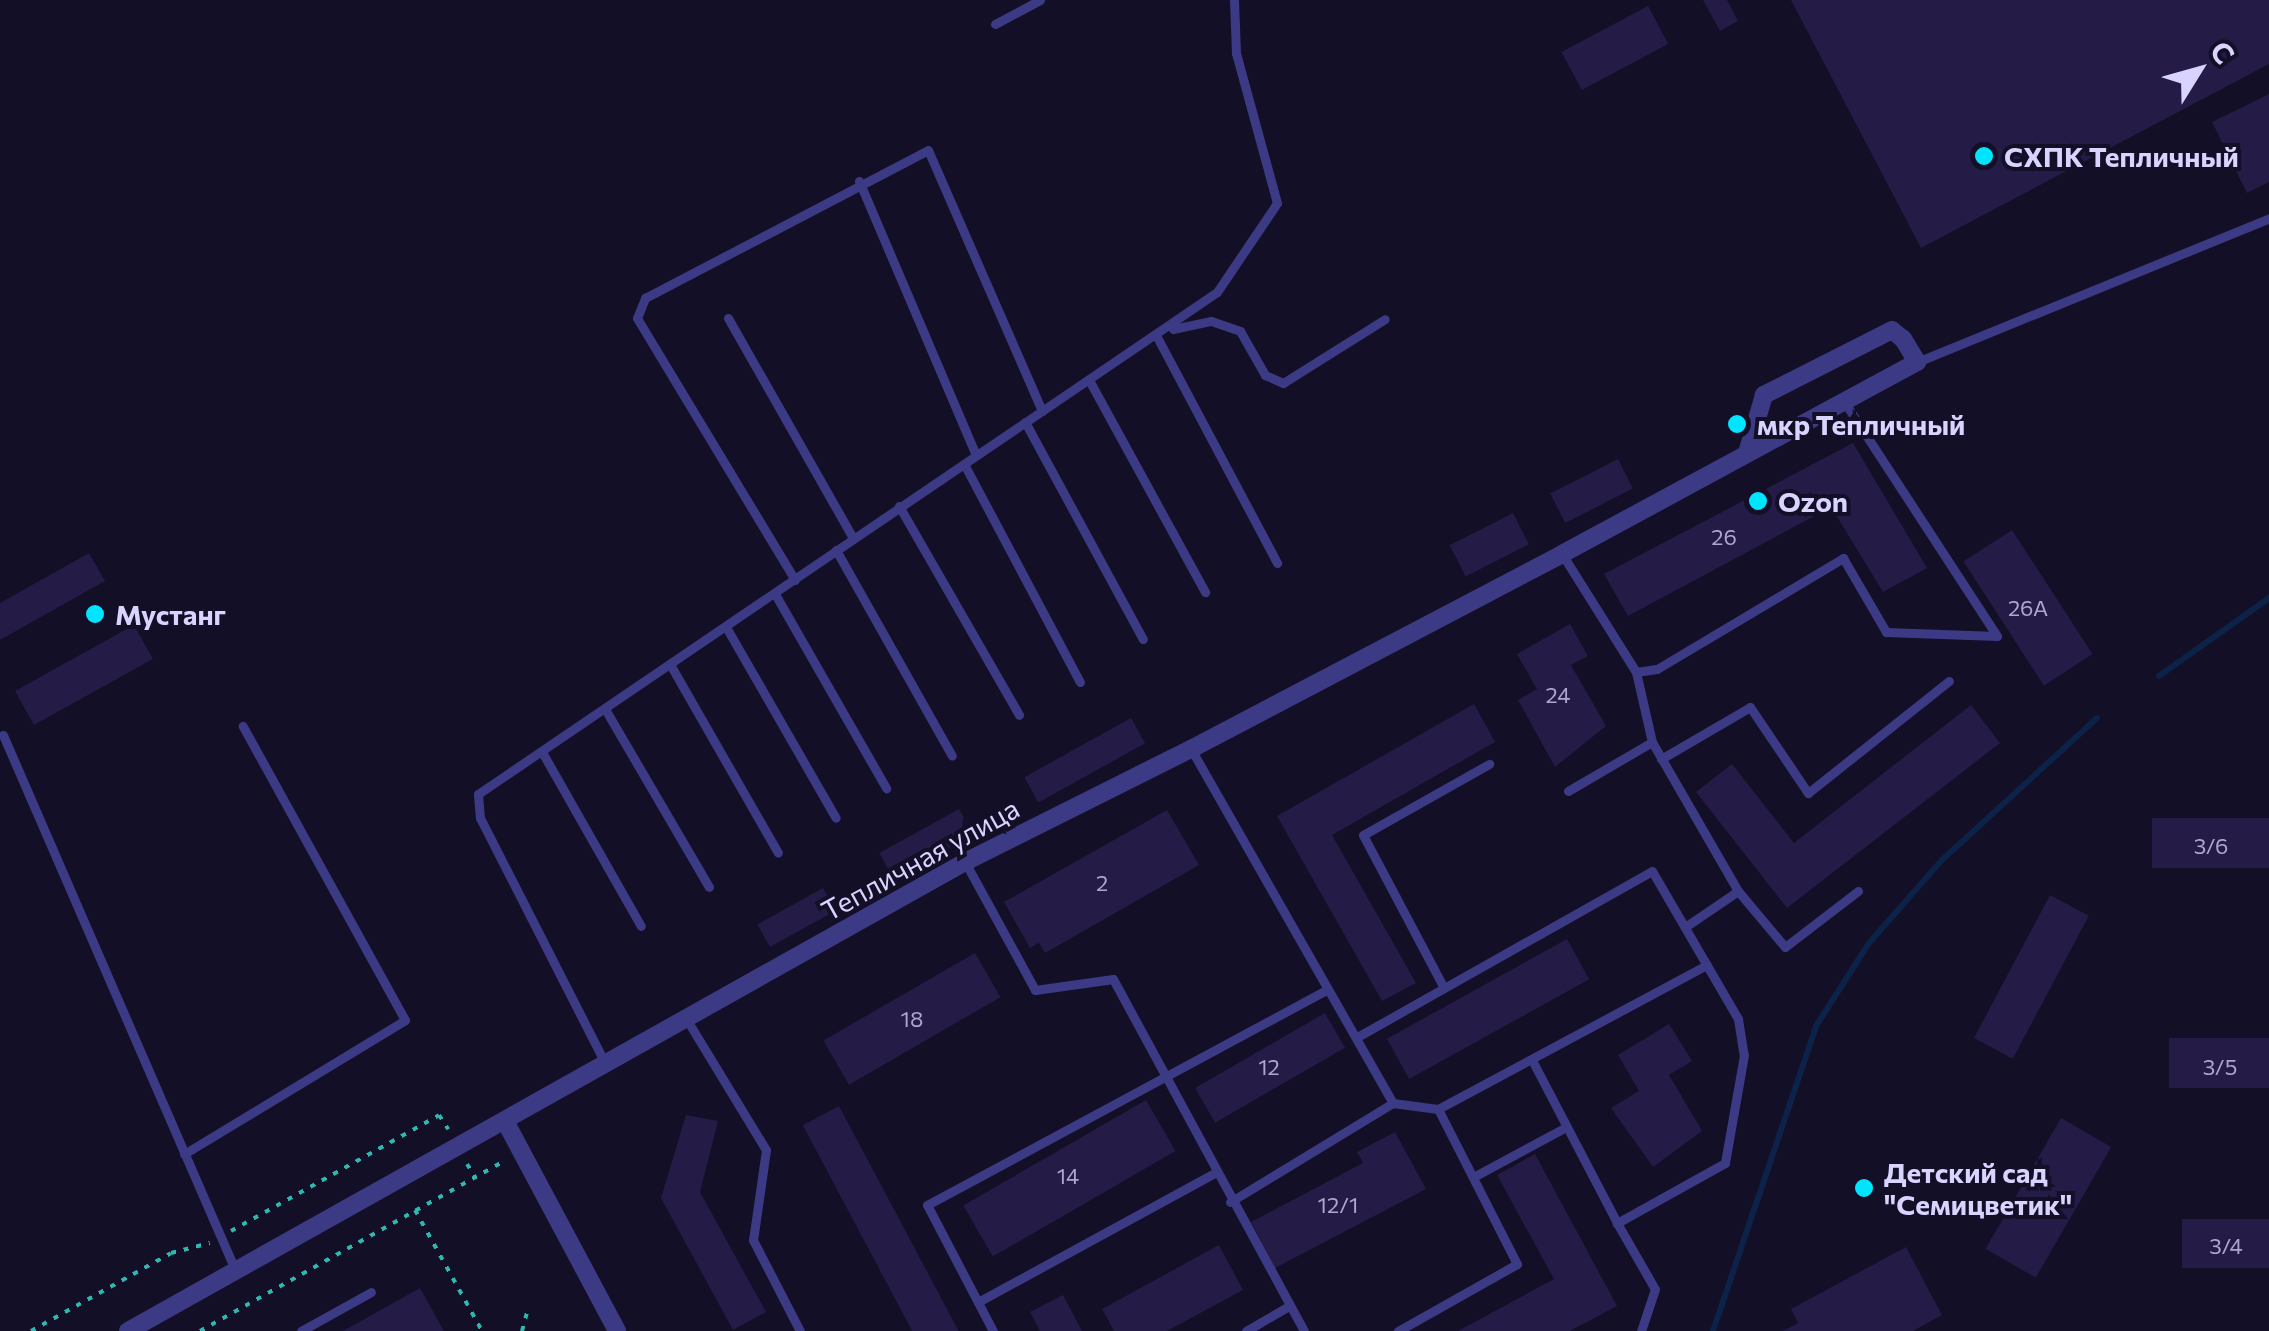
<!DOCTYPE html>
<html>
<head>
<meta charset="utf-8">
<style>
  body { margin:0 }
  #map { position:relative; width:2269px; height:1331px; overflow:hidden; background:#130f26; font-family:Commissioner,sans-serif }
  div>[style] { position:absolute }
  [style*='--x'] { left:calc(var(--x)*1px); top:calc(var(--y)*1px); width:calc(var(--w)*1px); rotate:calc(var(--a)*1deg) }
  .stream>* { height:6px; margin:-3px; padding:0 3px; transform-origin:3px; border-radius:3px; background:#0c2248 }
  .building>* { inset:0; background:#241b47; transform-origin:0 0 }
  .path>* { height:4px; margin-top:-2px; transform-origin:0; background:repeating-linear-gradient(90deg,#2fb8b0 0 5px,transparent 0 13px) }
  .lane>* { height:9px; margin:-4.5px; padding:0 4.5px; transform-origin:4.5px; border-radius:4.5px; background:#3d3a85 }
  .street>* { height:18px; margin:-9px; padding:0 9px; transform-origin:9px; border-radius:9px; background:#3d3a85 }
  .dots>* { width:28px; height:28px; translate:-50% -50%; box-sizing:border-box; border:5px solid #130f26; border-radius:50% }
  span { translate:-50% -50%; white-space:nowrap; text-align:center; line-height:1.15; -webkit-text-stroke:8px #130f26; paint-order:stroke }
  .number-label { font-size:22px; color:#aca6d1 }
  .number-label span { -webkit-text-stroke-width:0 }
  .poi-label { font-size:28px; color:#d9d4ff; font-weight:700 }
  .left { translate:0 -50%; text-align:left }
  .street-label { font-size:28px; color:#d9d4ff }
  .north { position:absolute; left:2149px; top:20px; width:100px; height:100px; -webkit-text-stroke:8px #130f26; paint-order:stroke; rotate:53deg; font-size:28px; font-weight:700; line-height:40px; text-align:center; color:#d9d4ff }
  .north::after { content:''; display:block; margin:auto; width:35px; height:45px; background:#d9d4ff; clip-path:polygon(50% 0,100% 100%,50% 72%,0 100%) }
</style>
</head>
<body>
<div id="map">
  <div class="stream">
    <i style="--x:2159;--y:676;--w:135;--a:-35.3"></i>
    <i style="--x:1713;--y:1331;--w:322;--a:-71.3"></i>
    <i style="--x:1816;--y:1026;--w:98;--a:-57.4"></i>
    <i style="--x:1869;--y:943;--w:111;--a:-48.7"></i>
    <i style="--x:1942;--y:860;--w:210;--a:-42.5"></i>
  </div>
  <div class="building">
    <i style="clip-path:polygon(1703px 0,1727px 0,1738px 21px,1720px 31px)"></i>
    <i style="clip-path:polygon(1791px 0,2269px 0,2269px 64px,1921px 248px)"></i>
    <i style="left:1648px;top:6px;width:43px;height:98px;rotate:62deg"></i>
    <i style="clip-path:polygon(2269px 94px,2269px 182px,2247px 193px,2212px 122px)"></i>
    <i style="clip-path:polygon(1853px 443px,1927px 568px,1883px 592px,1831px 507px,1628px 616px,1604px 574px)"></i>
    <i style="left:1618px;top:459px;width:33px;height:76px;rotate:63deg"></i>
    <i style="left:1513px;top:513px;width:35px;height:71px;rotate:63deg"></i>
    <i style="left:2012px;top:530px;width:148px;height:58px;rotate:57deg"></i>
    <i style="clip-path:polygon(89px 553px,105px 581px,0 640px,0 603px)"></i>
    <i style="clip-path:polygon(1570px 624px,1588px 656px,1571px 665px,1606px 726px,1555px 767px,1518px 700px,1537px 689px,1517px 654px)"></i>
    <i style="left:134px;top:625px;width:39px;height:136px;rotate:61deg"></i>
    <i style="clip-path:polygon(1474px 704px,1495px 742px,1332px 835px,1416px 983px,1382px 1001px,1277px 816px)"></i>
    <i style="clip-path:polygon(1971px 705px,2000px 743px,1787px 908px,1696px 792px,1732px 764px,1794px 843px)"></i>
    <i style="left:1131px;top:718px;width:29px;height:122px;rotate:61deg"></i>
    <i style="left:959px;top:809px;width:29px;height:91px;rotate:61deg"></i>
    <i style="clip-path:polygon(1167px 810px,1199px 865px,1045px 953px,1039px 943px,1030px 948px,1004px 902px)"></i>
    <i style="left:2269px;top:818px;width:50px;height:117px;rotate:90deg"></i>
    <i style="left:823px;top:888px;width:26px;height:75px;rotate:61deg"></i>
    <i style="left:2050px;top:895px;width:44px;height:162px;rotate:28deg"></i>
    <i style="left:1567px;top:939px;width:46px;height:206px;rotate:61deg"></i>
    <i style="left:975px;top:953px;width:51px;height:175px;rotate:60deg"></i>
    <i style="left:1325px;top:1013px;width:40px;height:150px;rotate:60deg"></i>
    <i style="clip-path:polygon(1669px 1024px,1692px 1061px,1669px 1075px,1702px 1131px,1653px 1167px,1611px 1108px,1639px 1091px,1618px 1055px)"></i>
    <i style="left:2269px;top:1038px;width:50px;height:100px;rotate:90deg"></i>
    <i style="left:1146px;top:1100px;width:59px;height:211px;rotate:60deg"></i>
    <i style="left:839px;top:1106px;width:255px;height:41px;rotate:62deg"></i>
    <i style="clip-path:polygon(686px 1115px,718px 1121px,700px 1192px,766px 1312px,733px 1330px,661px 1198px)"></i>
    <i style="left:2061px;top:1118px;width:58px;height:151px;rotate:30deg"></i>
    <i style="clip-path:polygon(1395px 1132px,1426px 1189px,1275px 1268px,1251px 1222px,1363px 1163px,1357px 1152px)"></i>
    <i style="clip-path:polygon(1535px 1154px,1617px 1306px,1570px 1331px,1458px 1331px,1554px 1279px,1497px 1175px)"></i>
    <i style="left:2269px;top:1219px;width:49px;height:87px;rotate:90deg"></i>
    <i style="clip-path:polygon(1219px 1245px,1243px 1290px,1167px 1331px,1114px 1331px,1102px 1309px)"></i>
    <i style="clip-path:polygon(1906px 1247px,1942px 1315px,1913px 1331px,1783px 1331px,1798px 1323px,1791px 1309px)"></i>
    <i style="clip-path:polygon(420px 1288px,444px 1331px,343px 1331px)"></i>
    <i style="clip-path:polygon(1063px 1295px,1082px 1331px,1040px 1331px,1030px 1312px)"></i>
  </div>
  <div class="path">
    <i style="--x:467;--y:1164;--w:15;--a:58"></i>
    <i style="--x:415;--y:1210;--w:138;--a:61"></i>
    <i style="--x:231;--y:1231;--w:238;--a:-29.1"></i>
    <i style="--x:439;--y:1115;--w:17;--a:57"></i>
    <i style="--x:31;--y:1331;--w:160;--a:-29.1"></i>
    <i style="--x:171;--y:1253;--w:40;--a:-14.4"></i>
    <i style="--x:200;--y:1331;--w:348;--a:-29.2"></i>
    <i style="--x:522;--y:1331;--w:24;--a:-75"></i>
  </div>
  <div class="lane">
    <i style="--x:995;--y:24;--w:51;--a:-28.1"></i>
    <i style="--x:859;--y:181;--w:298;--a:66.9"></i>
    <i style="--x:728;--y:318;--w:253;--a:60.4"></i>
    <i style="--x:1173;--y:329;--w:39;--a:-12"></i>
    <i style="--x:1211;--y:321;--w:31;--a:19"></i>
    <i style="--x:1240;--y:331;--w:51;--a:60.4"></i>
    <i style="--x:1265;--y:375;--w:20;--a:24"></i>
    <i style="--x:1283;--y:383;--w:120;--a:-32.1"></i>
    <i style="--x:1157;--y:337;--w:256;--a:62"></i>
    <i style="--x:1917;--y:362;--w:380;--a:-22.2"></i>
    <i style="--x:1089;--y:380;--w:242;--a:61.3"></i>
    <i style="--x:1025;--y:422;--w:247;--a:61.5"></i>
    <i style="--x:964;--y:464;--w:247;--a:62"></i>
    <i style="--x:899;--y:506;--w:241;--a:60.1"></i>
    <i style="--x:836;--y:550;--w:236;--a:60.6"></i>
    <i style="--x:1562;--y:554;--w:139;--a:57.9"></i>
    <i style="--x:1636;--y:672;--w:21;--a:-8"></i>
    <i style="--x:1657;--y:669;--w:217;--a:-30.8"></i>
    <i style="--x:1843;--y:558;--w:86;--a:59.8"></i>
    <i style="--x:1886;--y:632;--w:111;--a:2.1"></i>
    <i style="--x:1997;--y:636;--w:280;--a:-123.1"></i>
    <i style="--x:795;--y:580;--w:306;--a:-121.1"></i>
    <i style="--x:637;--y:318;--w:22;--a:-68"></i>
    <i style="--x:645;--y:298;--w:319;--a:-27.6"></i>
    <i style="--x:928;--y:150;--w:285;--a:66.4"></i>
    <i style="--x:775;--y:594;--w:224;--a:60.2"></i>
    <i style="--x:726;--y:627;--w:220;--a:60.1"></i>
    <i style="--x:671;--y:666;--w:215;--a:60.2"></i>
    <i style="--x:1636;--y:672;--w:72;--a:77.1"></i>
    <i style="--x:1652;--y:742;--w:172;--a:60"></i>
    <i style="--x:1738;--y:891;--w:64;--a:145.8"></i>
    <i style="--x:605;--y:709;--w:206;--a:59.7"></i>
    <i style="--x:3;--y:735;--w:585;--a:66.54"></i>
    <i style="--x:1191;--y:749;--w:408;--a:60.3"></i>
    <i style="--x:1393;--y:1103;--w:45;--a:7.6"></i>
    <i style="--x:1438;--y:1109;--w:174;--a:63"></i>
    <i style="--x:1517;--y:1264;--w:137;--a:150.6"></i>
    <i style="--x:542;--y:752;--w:200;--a:60.4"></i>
    <i style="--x:1661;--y:759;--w:103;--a:-30.3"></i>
    <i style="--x:1750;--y:707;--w:104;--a:56"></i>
    <i style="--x:1808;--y:793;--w:180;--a:-38.5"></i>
    <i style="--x:1568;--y:791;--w:97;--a:-30.3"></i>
    <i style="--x:965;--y:862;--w:146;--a:61.3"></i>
    <i style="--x:1035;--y:990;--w:79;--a:-8"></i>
    <i style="--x:1113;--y:979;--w:400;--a:61.5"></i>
    <i style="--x:1738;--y:891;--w:73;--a:50"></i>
    <i style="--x:1785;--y:947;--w:92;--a:-37.5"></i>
    <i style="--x:1444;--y:988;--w:173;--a:-117.9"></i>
    <i style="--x:1363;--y:835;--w:145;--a:-29.4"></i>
    <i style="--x:687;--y:1020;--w:152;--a:58.7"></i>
    <i style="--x:766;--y:1150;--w:91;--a:98.2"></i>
    <i style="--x:753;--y:1240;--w:102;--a:62.7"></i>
    <i style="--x:1359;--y:1036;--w:336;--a:-29.4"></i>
    <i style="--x:1652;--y:871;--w:171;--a:59.8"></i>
    <i style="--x:1738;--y:1019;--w:36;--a:81"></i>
    <i style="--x:1744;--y:1055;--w:110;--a:100"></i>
    <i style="--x:1725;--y:1163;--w:124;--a:150.9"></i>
    <i style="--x:1617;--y:1223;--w:76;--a:60.1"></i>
    <i style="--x:1655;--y:1289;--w:44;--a:108.4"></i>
    <i style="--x:1533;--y:1062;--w:182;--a:62.4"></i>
    <i style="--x:606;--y:1065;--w:277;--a:-117"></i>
    <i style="--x:480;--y:818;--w:24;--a:-95"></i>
    <i style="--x:478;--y:794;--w:893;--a:-34.19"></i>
    <i style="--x:1217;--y:292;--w:107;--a:-56"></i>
    <i style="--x:1277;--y:203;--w:156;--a:-105.3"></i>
    <i style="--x:1236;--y:53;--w:53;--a:-92.2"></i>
    <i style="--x:1438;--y:1109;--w:305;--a:-28.2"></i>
    <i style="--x:184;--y:1154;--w:258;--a:-31.2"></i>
    <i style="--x:405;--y:1020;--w:336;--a:-118.9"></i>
    <i style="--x:1477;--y:1175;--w:101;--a:-28.3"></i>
    <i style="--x:1230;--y:1202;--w:191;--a:-31.3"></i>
    <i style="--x:978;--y:1302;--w:270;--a:-28.6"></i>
    <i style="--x:301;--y:1331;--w:80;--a:-29.1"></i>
    <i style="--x:993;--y:1331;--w:142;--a:-117.6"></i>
    <i style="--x:927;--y:1205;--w:454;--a:-28.3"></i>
    <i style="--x:1246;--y:1331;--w:50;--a:-30.2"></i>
  </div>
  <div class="street">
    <i style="--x:505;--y:1121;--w:238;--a:61.9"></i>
    <i style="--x:128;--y:1331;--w:959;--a:-29.26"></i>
    <i style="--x:965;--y:862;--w:253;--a:-26.6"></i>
    <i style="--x:1191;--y:749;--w:419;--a:-27.7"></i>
    <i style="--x:1562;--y:554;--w:404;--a:-28.4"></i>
    <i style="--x:1917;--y:362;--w:27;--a:-121"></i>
    <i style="--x:1903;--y:339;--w:14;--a:-141"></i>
    <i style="--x:1892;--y:330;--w:144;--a:153.1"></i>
    <i style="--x:1764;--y:395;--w:60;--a:106.3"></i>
  </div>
  <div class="dots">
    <i style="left:1984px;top:156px;background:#00e5ff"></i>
    <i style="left:1737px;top:424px;background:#00e5ff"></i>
    <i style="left:1758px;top:501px;background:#00e5ff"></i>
    <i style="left:95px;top:614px;background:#00e5ff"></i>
    <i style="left:1864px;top:1188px;background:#00e5ff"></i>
  </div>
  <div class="number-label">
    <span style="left:1724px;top:537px">26</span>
    <span style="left:2028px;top:608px">26А</span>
    <span style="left:1558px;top:695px">24</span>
    <span style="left:2211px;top:846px">3/6</span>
    <span style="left:1102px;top:883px">2</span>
    <span style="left:912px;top:1019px">18</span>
    <span style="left:1269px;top:1067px">12</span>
    <span style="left:2220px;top:1067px">3/5</span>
    <span style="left:1068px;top:1176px">14</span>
    <span style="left:1338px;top:1205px">12/1</span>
    <span style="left:2226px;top:1246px">3/4</span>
  </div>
  <div class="poi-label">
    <span class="left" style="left:2004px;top:156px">СХПК Тепличный</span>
    <span class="left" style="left:1757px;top:424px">мкр Тепличный</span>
    <span class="left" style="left:1778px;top:501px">Ozon</span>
    <span class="left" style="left:115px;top:614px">Мустанг</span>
    <span class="left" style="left:1884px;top:1188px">Детский сад<br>"Семицветик"</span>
  </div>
  <div class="street-label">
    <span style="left:920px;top:859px;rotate:-29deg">Тепличная улица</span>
  </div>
  <div class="north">С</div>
</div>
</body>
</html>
